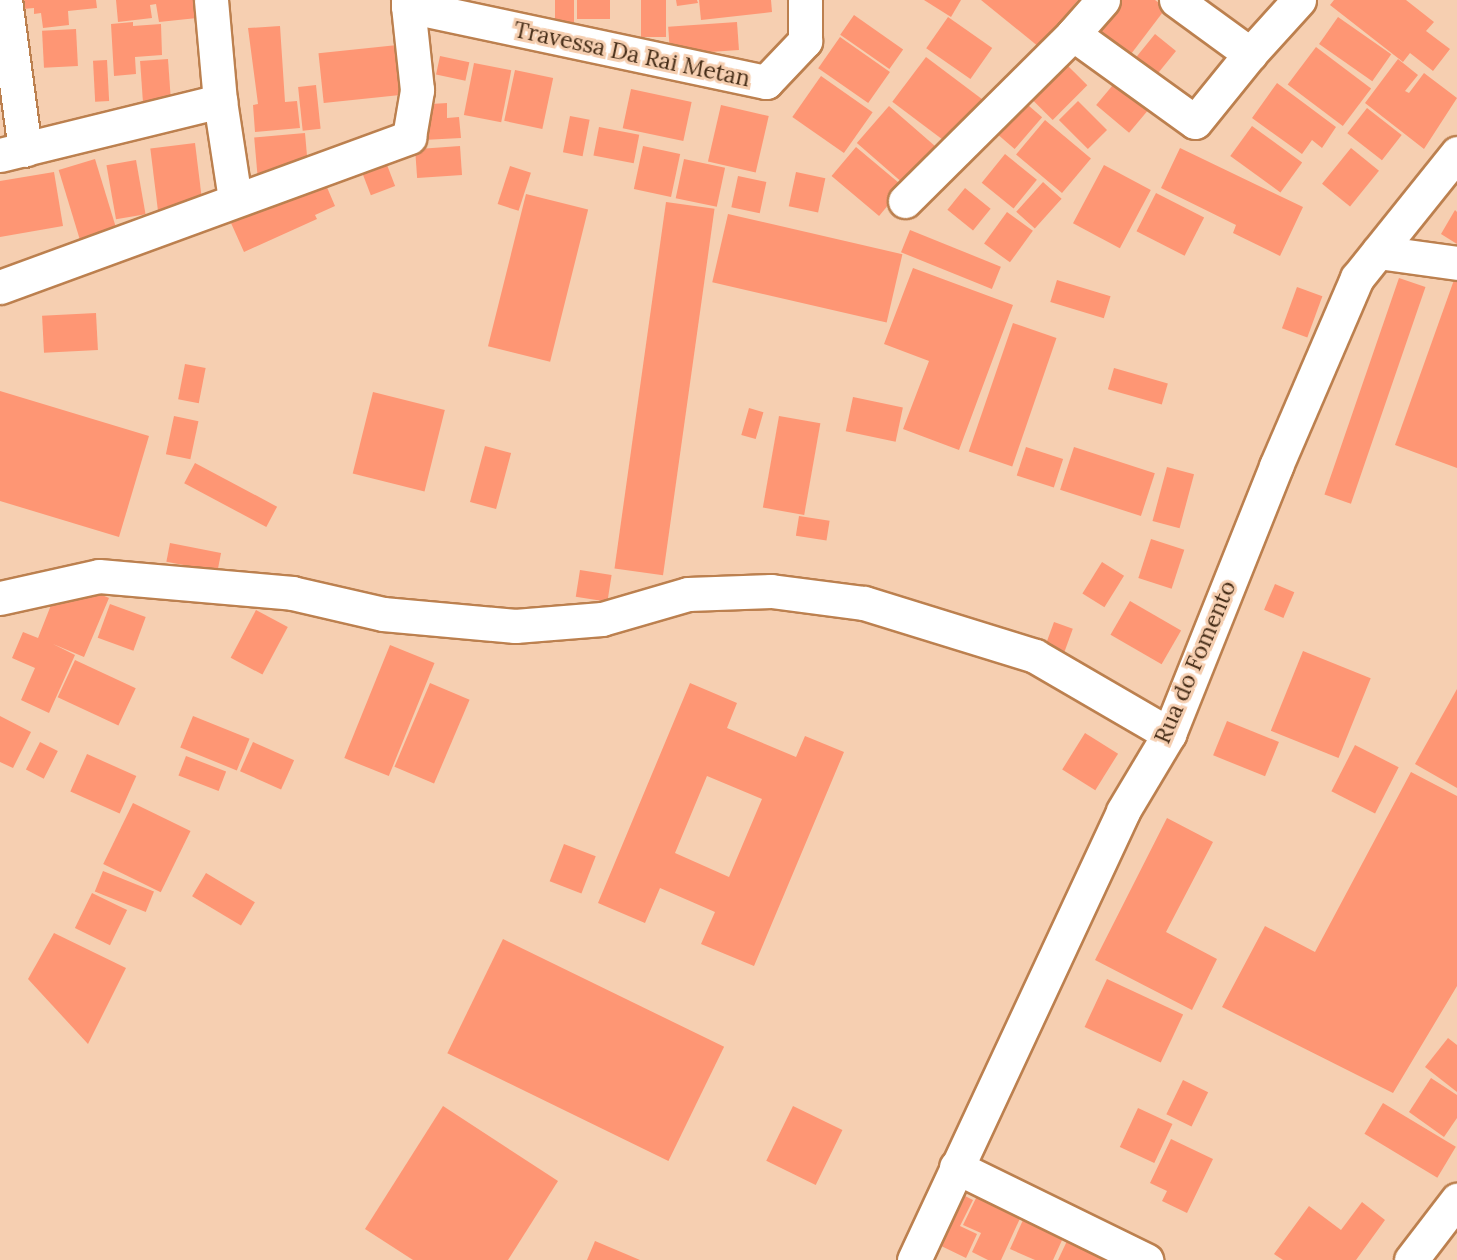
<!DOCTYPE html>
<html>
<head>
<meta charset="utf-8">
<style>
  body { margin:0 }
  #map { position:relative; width:1457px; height:1260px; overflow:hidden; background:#f6cfb1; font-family:Lora,serif }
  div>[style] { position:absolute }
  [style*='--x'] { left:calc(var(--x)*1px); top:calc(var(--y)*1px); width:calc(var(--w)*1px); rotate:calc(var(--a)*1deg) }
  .building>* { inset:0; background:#fe9674; transform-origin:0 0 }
  .roads { filter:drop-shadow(2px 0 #bc804f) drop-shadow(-2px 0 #bc804f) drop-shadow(0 2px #bc804f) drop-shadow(0 -2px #bc804f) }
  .minor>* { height:33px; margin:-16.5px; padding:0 16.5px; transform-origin:16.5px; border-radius:16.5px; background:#fff }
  span { translate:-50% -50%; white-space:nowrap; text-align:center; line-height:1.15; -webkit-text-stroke:6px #f6cfb1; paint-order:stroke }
  .street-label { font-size:23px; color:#462d18 }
</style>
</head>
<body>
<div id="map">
  <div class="building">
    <i style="clip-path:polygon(22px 0,96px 0,97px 8px,68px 11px,69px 25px,43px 28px,41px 13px,34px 14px,34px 8px,23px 9px)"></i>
    <i style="clip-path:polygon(116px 0,195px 0,197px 18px,159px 22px,156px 4px,150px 5px,152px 18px,118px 22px)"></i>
    <i style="left:555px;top:0;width:19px;height:22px"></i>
    <i style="left:577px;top:0;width:33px;height:19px"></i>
    <i style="left:641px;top:0;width:25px;height:37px"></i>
    <i style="clip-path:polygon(676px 0,697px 0,698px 3px,677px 6px)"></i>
    <i style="clip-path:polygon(699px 0,771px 0,772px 12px,701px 20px)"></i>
    <i style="clip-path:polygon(924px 0,961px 0,951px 17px)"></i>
    <i style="clip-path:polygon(981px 0,1078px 0,1039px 47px)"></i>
    <i style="clip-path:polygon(1117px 0,1155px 0,1166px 8px,1128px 58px,1093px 31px)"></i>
    <i style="clip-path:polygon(1334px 0,1406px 0,1434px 22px,1426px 31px,1450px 49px,1433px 71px,1410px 53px,1403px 62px,1330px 5px)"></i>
    <i style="left:854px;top:15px;width:60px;height:24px;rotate:35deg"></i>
    <i style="left:948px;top:17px;width:54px;height:38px;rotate:35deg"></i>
    <i style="left:1338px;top:17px;width:65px;height:33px;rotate:35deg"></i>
    <i style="clip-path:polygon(133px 22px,133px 26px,161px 24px,162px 55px,135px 57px,136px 74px,114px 76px,111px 24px)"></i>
    <i style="left:737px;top:22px;width:28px;height:69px;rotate:86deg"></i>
    <i style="clip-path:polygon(280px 26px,285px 102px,297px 101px,300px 128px,255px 132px,253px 105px,258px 104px,248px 28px)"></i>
    <i style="left:76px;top:29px;width:37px;height:34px;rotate:87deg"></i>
    <i style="left:1155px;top:34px;width:27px;height:38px;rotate:39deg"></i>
    <i style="left:840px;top:37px;width:61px;height:38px;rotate:35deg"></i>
    <i style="left:407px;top:44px;width:50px;height:89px;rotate:84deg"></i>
    <i style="left:1316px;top:47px;width:69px;height:47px;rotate:37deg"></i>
    <i style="left:440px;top:56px;width:30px;height:19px;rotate:12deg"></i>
    <i style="left:926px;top:57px;width:77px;height:56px;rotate:37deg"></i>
    <i style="left:168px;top:59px;width:48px;height:28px;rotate:86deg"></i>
    <i style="clip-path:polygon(1398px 59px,1418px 75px,1405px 91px,1409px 93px,1424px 73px,1457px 98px,1424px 149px,1365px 103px)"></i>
    <i style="left:107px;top:60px;width:41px;height:14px;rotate:87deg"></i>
    <i style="left:1064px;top:62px;width:33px;height:49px;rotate:45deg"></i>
    <i style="left:474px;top:63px;width:38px;height:53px;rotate:11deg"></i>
    <i style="left:515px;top:70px;width:39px;height:52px;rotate:12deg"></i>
    <i style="left:821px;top:76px;width:63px;height:50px;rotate:35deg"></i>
    <i style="left:1118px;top:79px;width:43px;height:34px;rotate:40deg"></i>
    <i style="clip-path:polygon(1277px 83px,1336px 127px,1322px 148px,1312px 140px,1302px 154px,1252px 118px)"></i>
    <i style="left:316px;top:85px;width:44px;height:18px;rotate:84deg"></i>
    <i style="left:631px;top:89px;width:62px;height:40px;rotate:12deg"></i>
    <i style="left:1021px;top:99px;width:28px;height:42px;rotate:41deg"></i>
    <i style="left:1078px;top:101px;width:41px;height:27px;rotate:45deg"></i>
    <i style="clip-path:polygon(447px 103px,447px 118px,459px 117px,461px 138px,423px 140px,422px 119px,432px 119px,431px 104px)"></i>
    <i style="left:721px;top:105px;width:49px;height:58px;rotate:13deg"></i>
    <i style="left:889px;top:106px;width:70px;height:49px;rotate:41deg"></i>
    <i style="left:1367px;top:108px;width:44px;height:32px;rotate:38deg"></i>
    <i style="left:570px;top:116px;width:20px;height:37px;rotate:11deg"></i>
    <i style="left:1045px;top:120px;width:60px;height:45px;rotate:40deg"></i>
    <i style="left:1252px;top:126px;width:62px;height:37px;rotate:36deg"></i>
    <i style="left:599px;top:127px;width:41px;height:29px;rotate:11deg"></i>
    <i style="left:305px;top:133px;width:36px;height:51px;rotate:85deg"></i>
    <i style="left:195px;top:143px;width:64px;height:45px;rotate:83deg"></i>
    <i style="left:460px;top:146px;width:29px;height:45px;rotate:86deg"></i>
    <i style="left:643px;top:146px;width:38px;height:44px;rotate:12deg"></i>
    <i style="left:856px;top:147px;width:62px;height:38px;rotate:40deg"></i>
    <i style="clip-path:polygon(1180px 148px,1303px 207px,1280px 256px,1233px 233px,1236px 225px,1161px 188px)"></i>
    <i style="left:1351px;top:148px;width:36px;height:46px;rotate:39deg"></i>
    <i style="left:1005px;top:154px;width:41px;height:37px;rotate:39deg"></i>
    <i style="left:384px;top:157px;width:31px;height:26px;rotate:69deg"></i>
    <i style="left:95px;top:159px;width:73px;height:38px;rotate:73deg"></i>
    <i style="left:684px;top:159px;width:42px;height:40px;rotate:12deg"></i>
    <i style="left:136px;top:160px;width:55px;height:30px;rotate:80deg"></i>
    <i style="left:1104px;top:165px;width:53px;height:66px;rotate:28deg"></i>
    <i style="left:510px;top:166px;width:22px;height:40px;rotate:18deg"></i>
    <i style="clip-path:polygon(54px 172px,63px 226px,0 237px,0 181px)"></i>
    <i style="left:796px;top:172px;width:30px;height:35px;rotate:12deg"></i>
    <i style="left:738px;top:176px;width:29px;height:32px;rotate:12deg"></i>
    <i style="left:1043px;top:182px;width:25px;height:40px;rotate:42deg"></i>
    <i style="clip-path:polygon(326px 185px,335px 206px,315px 215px,317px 219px,244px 252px,231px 223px,305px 191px,306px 194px)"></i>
    <i style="left:965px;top:188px;width:33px;height:28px;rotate:39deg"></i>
    <i style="left:1156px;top:193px;width:54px;height:43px;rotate:27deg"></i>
    <i style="left:526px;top:194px;width:64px;height:157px;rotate:14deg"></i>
    <i style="left:666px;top:202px;width:49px;height:370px;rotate:8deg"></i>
    <i style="clip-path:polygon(1455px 210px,1457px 212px,1457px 244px,1441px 234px)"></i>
    <i style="left:1007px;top:212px;width:32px;height:39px;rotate:36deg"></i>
    <i style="left:728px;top:214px;width:179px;height:70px;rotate:13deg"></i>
    <i style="left:910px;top:230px;width:98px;height:24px;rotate:22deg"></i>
    <i style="clip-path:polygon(913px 268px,1013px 305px,959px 450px,903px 429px,929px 361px,884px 344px)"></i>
    <i style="left:1399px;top:278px;width:28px;height:229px;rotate:19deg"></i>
    <i style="left:1057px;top:280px;width:56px;height:23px;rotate:17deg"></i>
    <i style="clip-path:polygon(1454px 280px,1457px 281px,1457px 468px,1395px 445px)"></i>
    <i style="left:1297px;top:287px;width:27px;height:44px;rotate:20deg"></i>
    <i style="left:96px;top:313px;width:37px;height:54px;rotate:87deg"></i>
    <i style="left:1013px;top:323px;width:46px;height:136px;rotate:19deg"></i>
    <i style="left:185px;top:364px;width:21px;height:36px;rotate:11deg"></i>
    <i style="left:1114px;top:368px;width:56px;height:22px;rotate:16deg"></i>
    <i style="clip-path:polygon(0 391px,149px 436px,119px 537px,0 501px)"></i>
    <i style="left:373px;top:392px;width:74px;height:84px;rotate:14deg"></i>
    <i style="left:853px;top:397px;width:51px;height:35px;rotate:12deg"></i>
    <i style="left:749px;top:408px;width:15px;height:28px;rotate:16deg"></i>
    <i style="left:174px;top:416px;width:25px;height:39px;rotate:12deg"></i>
    <i style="left:779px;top:416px;width:42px;height:93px;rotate:10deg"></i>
    <i style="left:485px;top:446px;width:27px;height:58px;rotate:15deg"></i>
    <i style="left:1026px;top:447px;width:39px;height:30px;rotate:18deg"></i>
    <i style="left:1074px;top:447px;width:85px;height:45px;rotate:18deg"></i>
    <i style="left:195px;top:463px;width:93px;height:23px;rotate:28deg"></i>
    <i style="left:1167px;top:467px;width:28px;height:56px;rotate:15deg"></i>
    <i style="left:799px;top:516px;width:31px;height:20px;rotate:9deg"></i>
    <i style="left:1151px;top:539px;width:35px;height:41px;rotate:18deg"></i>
    <i style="left:170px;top:543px;width:52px;height:19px;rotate:11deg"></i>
    <i style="left:1102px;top:562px;width:26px;height:37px;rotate:32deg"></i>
    <i style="left:580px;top:570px;width:32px;height:27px;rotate:9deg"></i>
    <i style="left:1275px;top:584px;width:21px;height:28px;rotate:23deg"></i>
    <i style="clip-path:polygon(81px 586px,109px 598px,84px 657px,53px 644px,75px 655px,49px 713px,21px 700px,35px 668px,12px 658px,23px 632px,38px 638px,55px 595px)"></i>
    <i style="left:1130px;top:601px;width:59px;height:39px;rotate:30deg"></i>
    <i style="left:110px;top:604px;width:38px;height:36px;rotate:20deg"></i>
    <i style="left:256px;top:610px;width:36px;height:54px;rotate:28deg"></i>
    <i style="left:1054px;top:622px;width:20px;height:24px;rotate:20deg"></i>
    <i style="left:390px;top:645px;width:48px;height:122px;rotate:22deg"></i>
    <i style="left:1303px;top:651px;width:73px;height:86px;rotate:22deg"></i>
    <i style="left:75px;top:660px;width:67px;height:41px;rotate:25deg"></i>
    <i style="left:430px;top:683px;width:43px;height:91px;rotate:23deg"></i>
    <i style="clip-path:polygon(evenodd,690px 683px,737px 703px,727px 728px,796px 757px,805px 736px,844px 752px,754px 966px,701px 944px,715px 912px,660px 888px,645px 923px,598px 903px,690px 683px,707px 776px,762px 799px,729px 877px,675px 853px,707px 776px)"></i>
    <i style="clip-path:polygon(1457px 689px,1457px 788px,1415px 764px)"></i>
    <i style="clip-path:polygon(0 716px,31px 732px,13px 768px,0 762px)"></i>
    <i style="left:193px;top:716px;width:61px;height:34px;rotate:22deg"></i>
    <i style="left:1227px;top:721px;width:56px;height:37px;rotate:22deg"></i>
    <i style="left:1085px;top:733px;width:39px;height:43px;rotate:32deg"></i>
    <i style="left:40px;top:742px;width:20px;height:31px;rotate:27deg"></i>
    <i style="left:253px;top:742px;width:45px;height:32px;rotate:24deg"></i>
    <i style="left:1355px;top:745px;width:49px;height:52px;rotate:27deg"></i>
    <i style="left:87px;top:754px;width:54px;height:41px;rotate:24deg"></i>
    <i style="left:186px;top:756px;width:43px;height:21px;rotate:21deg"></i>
    <i style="clip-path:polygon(1411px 772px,1457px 796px,1457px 986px,1393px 1093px,1222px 1007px,1265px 926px,1315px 952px)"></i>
    <i style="left:133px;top:803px;width:64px;height:68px;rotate:26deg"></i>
    <i style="clip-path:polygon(1167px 818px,1213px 842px,1166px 932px,1217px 959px,1192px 1010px,1095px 960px)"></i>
    <i style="left:564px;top:844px;width:34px;height:40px;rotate:21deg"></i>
    <i style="left:103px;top:871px;width:55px;height:22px;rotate:22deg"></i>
    <i style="left:206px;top:873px;width:57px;height:27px;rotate:31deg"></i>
    <i style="left:92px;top:893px;width:39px;height:39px;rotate:26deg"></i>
    <i style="clip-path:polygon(54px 933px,126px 968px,88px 1044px,28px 979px)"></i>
    <i style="left:503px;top:939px;width:246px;height:127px;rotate:26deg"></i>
    <i style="left:1107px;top:979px;width:84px;height:53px;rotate:25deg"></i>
    <i style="clip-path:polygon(1448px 1038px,1457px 1045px,1457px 1092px,1425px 1067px)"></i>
    <i style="clip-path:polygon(1431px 1078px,1457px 1095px,1457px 1118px,1444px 1137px,1409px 1112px)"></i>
    <i style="left:1183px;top:1080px;width:28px;height:38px;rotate:26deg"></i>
    <i style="left:1383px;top:1103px;width:85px;height:36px;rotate:31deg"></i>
    <i style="clip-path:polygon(443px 1106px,558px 1181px,508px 1260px,413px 1260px,365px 1229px)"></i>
    <i style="left:793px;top:1106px;width:55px;height:61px;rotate:26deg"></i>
    <i style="left:1138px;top:1108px;width:38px;height:43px;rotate:25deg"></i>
    <i style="clip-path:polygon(1171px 1139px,1213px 1159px,1187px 1213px,1162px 1201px,1167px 1191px,1150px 1183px)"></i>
    <i style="clip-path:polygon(959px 1193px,973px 1200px,960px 1226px,977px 1234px,966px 1258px,935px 1243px)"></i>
    <i style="clip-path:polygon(978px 1194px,1022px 1214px,1001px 1260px,988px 1260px,972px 1252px,981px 1233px,963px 1225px)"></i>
    <i style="clip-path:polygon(1362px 1202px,1385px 1220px,1356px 1260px,1283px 1260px,1274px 1254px,1309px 1206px,1341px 1230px)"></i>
    <i style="clip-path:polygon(1023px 1220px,1063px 1238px,1053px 1260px,1035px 1260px,1010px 1249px)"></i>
    <i style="clip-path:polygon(595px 1241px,640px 1260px,587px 1260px)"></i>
    <i style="clip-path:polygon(1067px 1241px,1107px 1260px,1058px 1260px)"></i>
  </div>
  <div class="roads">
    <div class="minor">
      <i style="--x:5;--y:0;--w:151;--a:82.4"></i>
      <i style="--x:408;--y:0;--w:6;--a:90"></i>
      <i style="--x:408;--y:6;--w:366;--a:12"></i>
      <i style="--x:766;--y:82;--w:57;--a:-46.4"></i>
      <i style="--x:805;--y:41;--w:41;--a:-90"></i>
      <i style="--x:1103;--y:0;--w:45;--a:131.4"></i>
      <i style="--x:1073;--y:34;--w:150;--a:35.8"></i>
      <i style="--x:1195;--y:122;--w:87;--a:-51"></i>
      <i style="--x:1176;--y:0;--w:92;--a:36.1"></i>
      <i style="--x:1250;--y:54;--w:73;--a:-47.8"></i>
      <i style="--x:220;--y:101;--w:99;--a:81.3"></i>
      <i style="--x:0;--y:155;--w:227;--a:-13.8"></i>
      <i style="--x:220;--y:101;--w:101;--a:-95.1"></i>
      <i style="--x:905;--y:201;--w:237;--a:-44.8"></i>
      <i style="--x:1378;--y:252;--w:80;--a:7.9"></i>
      <i style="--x:0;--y:287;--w:436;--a:-20.1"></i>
      <i style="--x:409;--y:137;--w:48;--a:-80.3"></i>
      <i style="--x:417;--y:90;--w:84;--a:-96.1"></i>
      <i style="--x:0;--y:598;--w:101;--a:-12.5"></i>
      <i style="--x:99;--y:576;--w:194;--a:5"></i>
      <i style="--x:292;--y:593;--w:93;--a:13"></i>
      <i style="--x:383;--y:614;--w:133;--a:5.2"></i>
      <i style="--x:515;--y:626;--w:87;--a:-4.6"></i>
      <i style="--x:602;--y:619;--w:90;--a:-16.2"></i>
      <i style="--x:688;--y:594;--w:83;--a:-2.1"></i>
      <i style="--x:771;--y:591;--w:94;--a:7.4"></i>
      <i style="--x:864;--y:603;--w:179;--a:17.2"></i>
      <i style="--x:1035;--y:656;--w:155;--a:30.2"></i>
      <i style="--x:956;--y:1167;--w:212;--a:26.1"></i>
      <i style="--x:914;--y:1260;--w:495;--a:-65"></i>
      <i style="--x:1123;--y:811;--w:90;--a:-59.1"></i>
      <i style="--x:1169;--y:734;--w:289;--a:-68.2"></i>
      <i style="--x:1276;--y:466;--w:205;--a:-66.7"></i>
      <i style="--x:1357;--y:278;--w:160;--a:-51.3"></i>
      <i style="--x:1411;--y:1260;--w:76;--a:-52.5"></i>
    </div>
  </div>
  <div class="street-label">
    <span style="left:632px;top:54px;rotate:12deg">Travessa Da Rai Metan</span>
    <span style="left:1195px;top:662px;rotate:-67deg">Rua do Fomento</span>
  </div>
</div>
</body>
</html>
